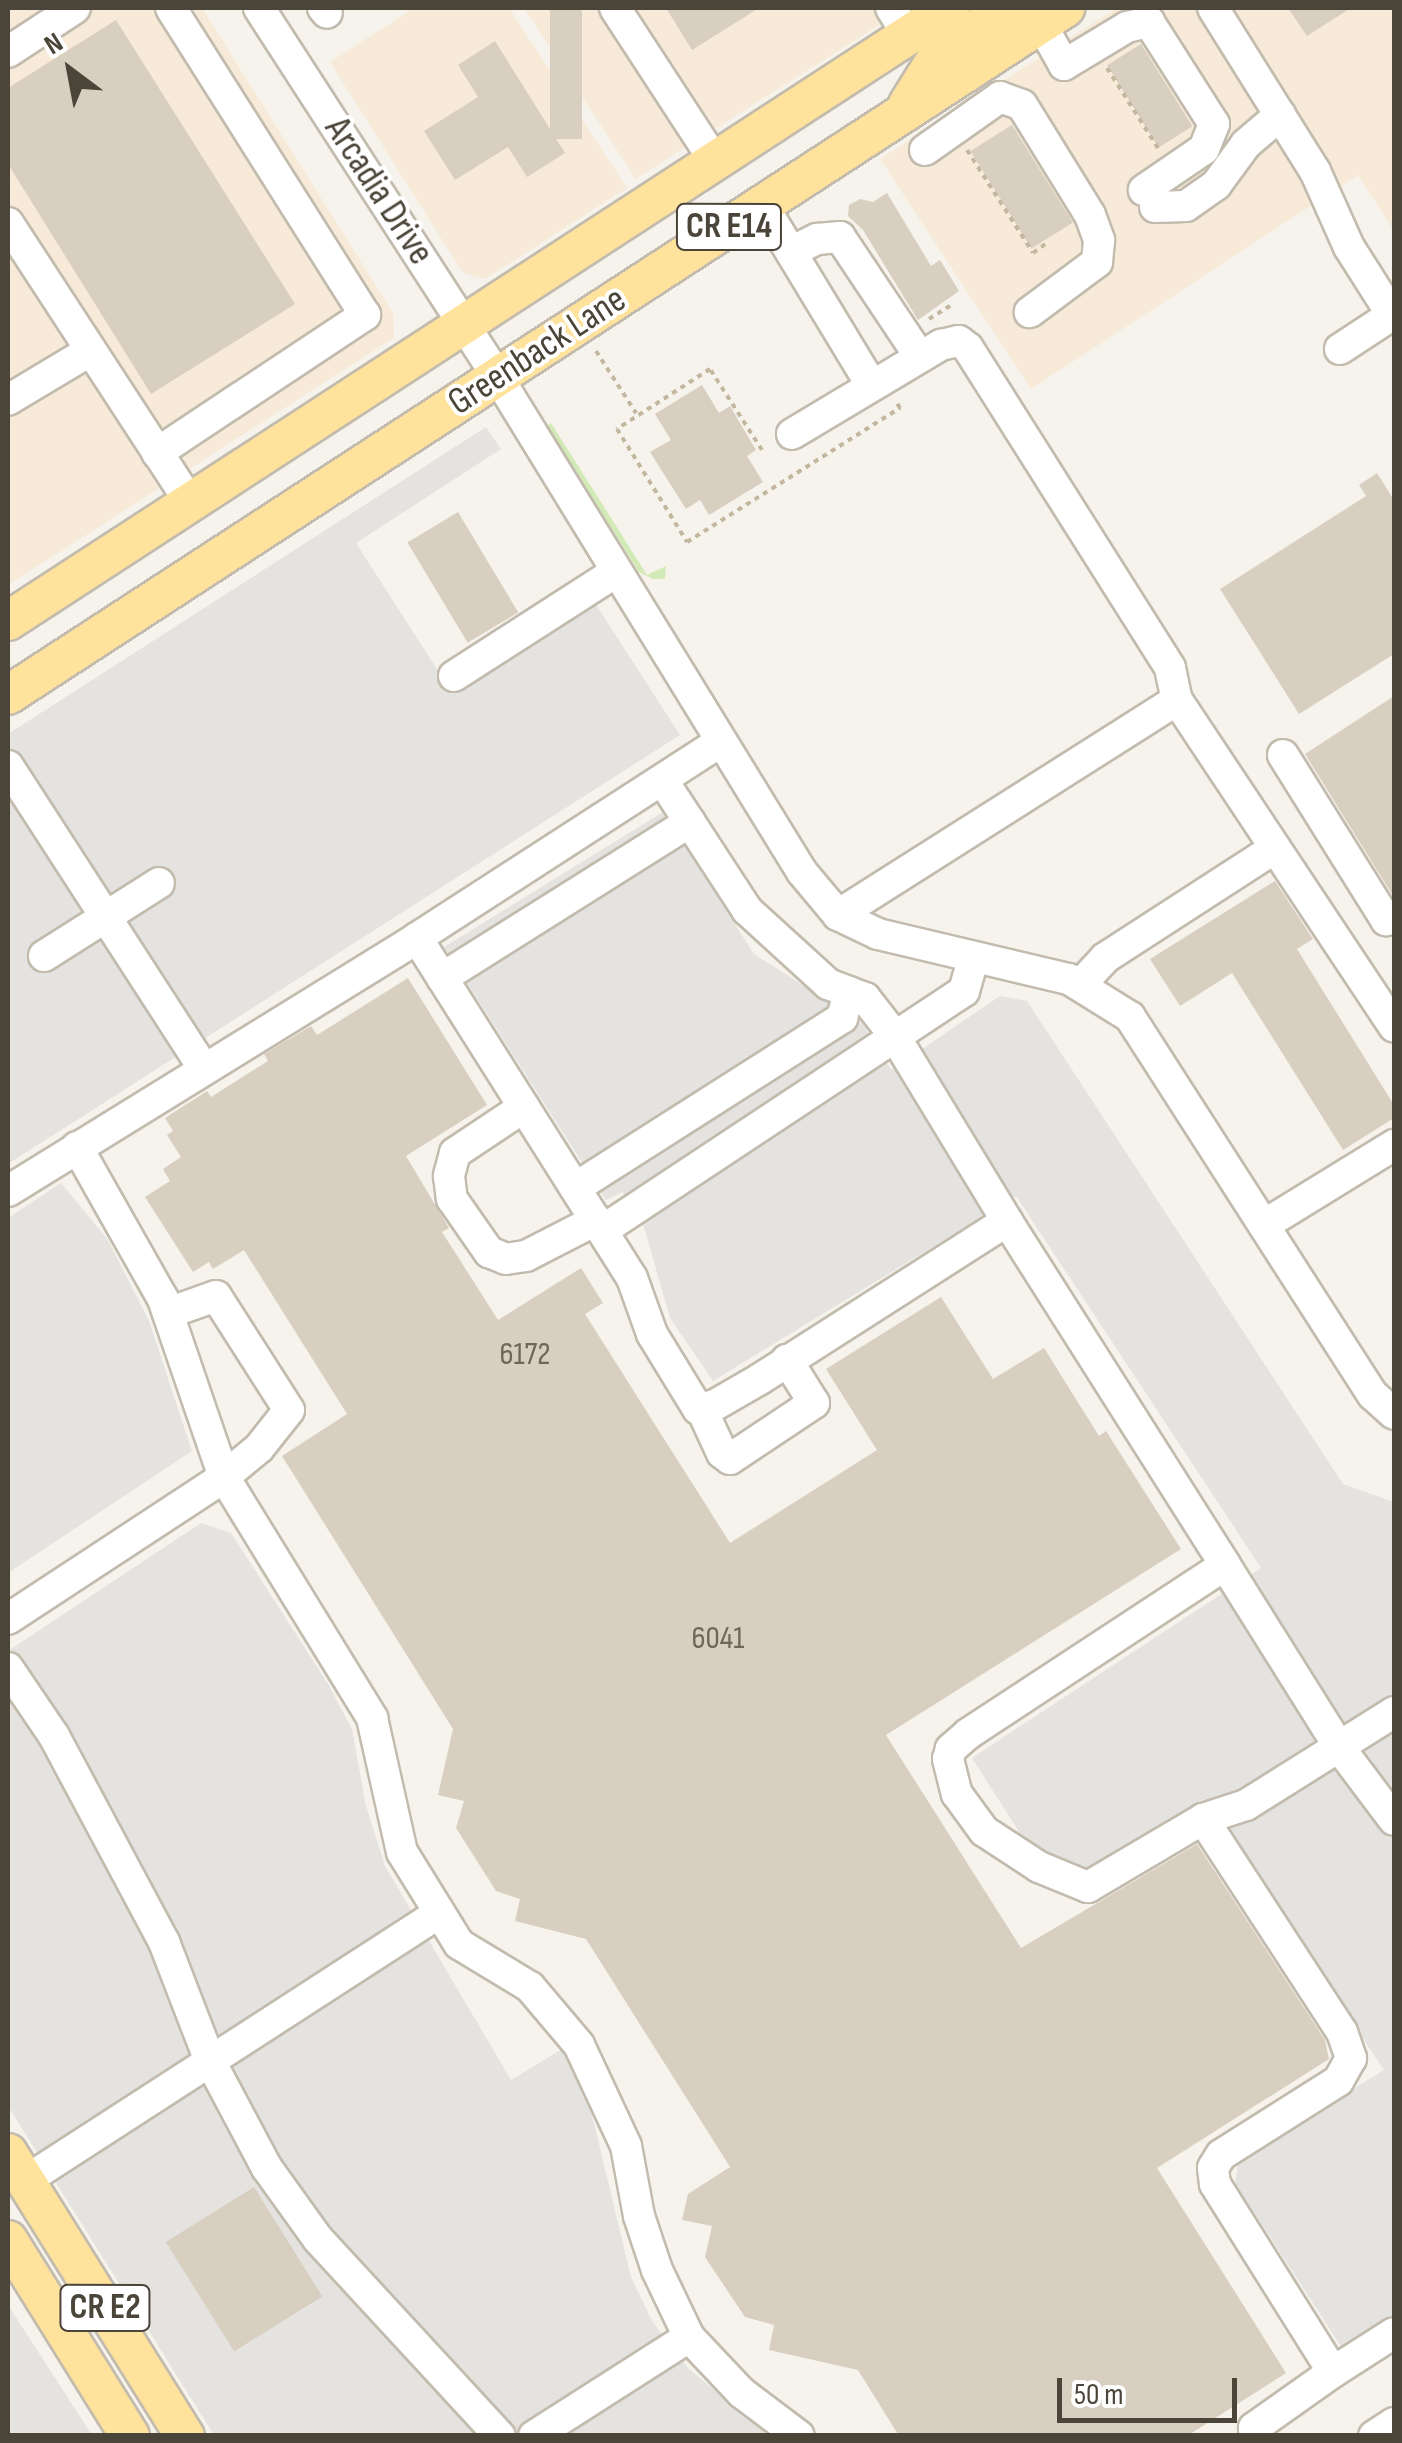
<!DOCTYPE html>
<html>
<head>
<meta charset="utf-8">
<style>
  body { margin:0 }
  #map { position:relative; width:1402px; height:2443px; overflow:hidden; background:#f6f3ec; font-family:"Sofia Sans Condensed",sans-serif }
  div>[style] { position:absolute }
  [style*='--x'] { left:calc(var(--x)*1px); top:calc(var(--y)*1px); width:calc(var(--w)*1px); rotate:calc(var(--a)*1deg) }
  .commercial>* { inset:0; background:#f7ead8 }
  .green>* { inset:0; background:#d2eab5 }
  .parking>* { inset:0; background:#e5e3e0 }
  .building>* { inset:0; background:#d8cfc1; transform-origin:0 0 }
  .path>* { height:4px; margin-top:-2px; transform-origin:0; background:repeating-linear-gradient(90deg,#c4b79f 0 5px,transparent 0 10px) }
  .roads { filter:drop-shadow(2px 0 #c2bbae) drop-shadow(-2px 0 #c2bbae) drop-shadow(0 2px #c2bbae) drop-shadow(0 -2px #c2bbae) }
  .minor>* { height:30px; margin:-15px; padding:0 15px; transform-origin:15px; border-radius:15px; background:#fff }
  .major>* { height:38px; margin:-19px; padding:0 19px; transform-origin:19px; border-radius:19px; background:#ffe39c }
  span { translate:-50% -50%; white-space:nowrap; text-align:center; line-height:1.15; -webkit-text-stroke:8px #fff; paint-order:stroke }
  .number-label { font-size:32px; color:#6e675b }
  .number-label span { -webkit-text-stroke-width:0 }
  .shield-label span { padding:2px 8px; background:#fff; border:2px solid; border-radius:8px; -webkit-text-stroke-width:0 }
  .shield-label { font-size:35px; color:#4b4439; font-weight:700 }
  .street-label { font-size:38px; color:#4b4439 }
  .frame { position:absolute; inset:0; border:10px solid #4b4439; pointer-events:none }
  .north { position:absolute; left:20px; top:20px; width:100px; height:100px; -webkit-text-stroke:8px #fff; paint-order:stroke; rotate:328deg; font-size:28px; font-weight:700; line-height:40px; text-align:center; color:#4b4439 }
  .north::after { content:''; display:block; margin:auto; width:35px; height:45px; background:#4b4439; clip-path:polygon(50% 0,100% 100%,50% 72%,0 100%) }
  .scale { position:absolute; left:1057px; top:2378px; width:180px; height:45px; box-sizing:border-box; border:5px solid #4b4439; border-top:0; padding-left:12px; font-size:30px; line-height:35px; white-space:nowrap; color:#4b4439; -webkit-text-stroke:8px #fff; paint-order:stroke }
</style>
</head>
<body>
<div id="map">
  <div class="commercial">
    <i style="clip-path:polygon(8px 8px,202px 8px,393px 313px,394px 338px,8px 585px)"></i>
    <i style="clip-path:polygon(414px 8px,509px 8px,627px 188px,485px 279px,463px 273px,330px 62px)"></i>
    <i style="clip-path:polygon(524px 8px,629px 8px,708px 132px,636px 179px)"></i>
    <i style="clip-path:polygon(636px 8px,906px 8px,715px 129px)"></i>
    <i style="clip-path:polygon(1117px 8px,1394px 8px,1394px 231px,1358px 175px,1031px 389px,880px 159px)"></i>
  </div>
  <div class="green">
    <i style="clip-path:polygon(551px 423px,647px 575px,666px 566px,665px 579px,653px 579px,639px 572px,547px 426px)"></i>
  </div>
  <div class="parking">
    <i style="clip-path:polygon(486px 427px,501px 449px,356px 543px,451px 691px,593px 600px,680px 735px,8px 1164px,8px 734px)"></i>
    <i style="clip-path:polygon(663px 812px,754px 954px,862px 1023px,891px 1070px,1000px 996px,1027px 1001px,1343px 1484px,1394px 1502px,1394px 2317px,1342px 2348px,1235px 2183px,1239px 2159px,1384px 2070px,1203px 1799px,1058px 1893px,972px 1758px,1261px 1568px,1016px 1196px,713px 1381px,670px 1318px,644px 1227px,623px 1192px,606px 1200px,444px 947px)"></i>
    <i style="clip-path:polygon(61px 1183px,108px 1240px,149px 1321px,192px 1451px,8px 1573px,8px 1218px)"></i>
    <i style="clip-path:polygon(201px 1523px,231px 1533px,328px 1684px,352px 1729px,366px 1806px,385px 1866px,511px 2080px,562px 2049px,586px 2090px,631px 2277px,652px 2321px,687px 2367px,768px 2435px,214px 2435px,8px 2106px,8px 1651px)"></i>
    <i style="clip-path:polygon(8px 2305px,92px 2435px,8px 2435px)"></i>
  </div>
  <div class="building">
    <i style="left:550px;top:8px;width:32px;height:131px"></i>
    <i style="clip-path:polygon(666px 8px,759px 8px,692px 50px)"></i>
    <i style="clip-path:polygon(1288px 8px,1351px 8px,1307px 36px)"></i>
    <i style="clip-path:polygon(116px 20px,295px 304px,151px 394px,8px 164px,8px 88px)"></i>
    <i style="clip-path:polygon(495px 41px,565px 153px,527px 177px,508px 147px,455px 180px,424px 131px,478px 97px,458px 65px)"></i>
    <i style="left:1141px;top:44px;width:97px;height:40px;rotate:58deg"></i>
    <i style="left:1012px;top:125px;width:115px;height:49px;rotate:58deg"></i>
    <i style="clip-path:polygon(887px 193px,931px 266px,940px 260px,959px 291px,918px 320px,863px 230px,848px 216px,849px 205px,860px 199px,873px 202px)"></i>
    <i style="clip-path:polygon(702px 385px,719px 413px,730px 406px,756px 450px,747px 456px,763px 482px,709px 515px,700px 500px,686px 509px,650px 452px,671px 440px,655px 414px)"></i>
    <i style="clip-path:polygon(1377px 473px,1394px 500px,1394px 654px,1299px 714px,1220px 589px,1366px 496px,1359px 485px)"></i>
    <i style="left:458px;top:512px;width:117px;height:59px;rotate:59deg"></i>
    <i style="clip-path:polygon(1394px 696px,1394px 896px,1393px 896px,1305px 754px)"></i>
    <i style="clip-path:polygon(1275px 881px,1313px 939px,1297px 949px,1394px 1105px,1394px 1118px,1343px 1150px,1232px 973px,1180px 1006px,1150px 959px)"></i>
    <i style="clip-path:polygon(408px 978px,487px 1105px,406px 1156px,449px 1228px,442px 1232px,498px 1320px,581px 1268px,603px 1303px,585px 1314px,730px 1543px,877px 1450px,826px 1369px,941px 1297px,993px 1379px,1044px 1348px,1099px 1436px,1106px 1431px,1181px 1549px,886px 1735px,1021px 1948px,1197px 1844px,1325px 2040px,1329px 2059px,1157px 2168px,1286px 2373px,1187px 2436px,899px 2436px,858px 2370px,769px 2350px,774px 2325px,745px 2317px,705px 2257px,712px 2226px,682px 2220px,688px 2194px,730px 2167px,586px 1939px,515px 1921px,520px 1899px,496px 1891px,456px 1828px,464px 1801px,438px 1795px,453px 1729px,282px 1456px,347px 1414px,244px 1250px,213px 1269px,209px 1262px,193px 1272px,145px 1197px,170px 1181px,163px 1169px,181px 1157px,167px 1135px,173px 1131px,165px 1118px,207px 1091px,211px 1097px,268px 1061px,264px 1054px,311px 1026px,317px 1035px)"></i>
    <i style="left:254px;top:2187px;width:129px;height:104px;rotate:58deg"></i>
  </div>
  <div class="path">
    <i style="--x:1107;--y:68;--w:95;--a:57.5"></i>
    <i style="--x:967;--y:150;--w:122;--a:57.3"></i>
    <i style="--x:1033;--y:253;--w:19;--a:-36"></i>
    <i style="--x:929;--y:319;--w:25;--a:-32"></i>
    <i style="--x:596;--y:351;--w:74;--a:57.2"></i>
    <i style="--x:762;--y:450;--w:96;--a:-122.7"></i>
    <i style="--x:710;--y:369;--w:111;--a:147.2"></i>
    <i style="--x:617;--y:429;--w:133;--a:58.2"></i>
    <i style="--x:687;--y:542;--w:252;--a:-32.2"></i>
    <i style="--x:900;--y:408;--w:9;--a:-122"></i>
  </div>
  <div class="roads">
    <div class="minor">
      <i style="--x:259;--y:8;--w:438;--a:57.1"></i>
      <i style="--x:497;--y:376;--w:582;--a:58.41"></i>
      <i style="--x:802;--y:872;--w:56;--a:50.1"></i>
      <i style="--x:838;--y:915;--w:44;--a:25.4"></i>
      <i style="--x:878;--y:934;--w:196;--a:13.3"></i>
      <i style="--x:1069;--y:979;--w:72;--a:31.9"></i>
      <i style="--x:1130;--y:1017;--w:449;--a:57.3"></i>
      <i style="--x:1373;--y:1395;--w:28;--a:42"></i>
      <i style="--x:323;--y:8;--w:6;--a:51"></i>
      <i style="--x:615;--y:8;--w:181;--a:56.9"></i>
      <i style="--x:891;--y:8;--w:32;--a:58"></i>
      <i style="--x:1213;--y:8;--w:192;--a:58"></i>
      <i style="--x:1315;--y:171;--w:83;--a:65.9"></i>
      <i style="--x:1349;--y:247;--w:84;--a:57.6"></i>
      <i style="--x:1041;--y:24;--w:47;--a:60.7"></i>
      <i style="--x:1064;--y:65;--w:74;--a:-31.1"></i>
      <i style="--x:1127;--y:27;--w:23;--a:-13"></i>
      <i style="--x:1149;--y:22;--w:121;--a:57.5"></i>
      <i style="--x:1214;--y:124;--w:27;--a:112"></i>
      <i style="--x:1204;--y:149;--w:73;--a:145.7"></i>
      <i style="--x:8;--y:52;--w:80;--a:-33.3"></i>
      <i style="--x:925;--y:150;--w:92;--a:-35.2"></i>
      <i style="--x:1000;--y:97;--w:23;--a:20"></i>
      <i style="--x:1022;--y:105;--w:129;--a:58.3"></i>
      <i style="--x:1090;--y:215;--w:27;--a:70"></i>
      <i style="--x:1099;--y:240;--w:22;--a:95"></i>
      <i style="--x:1097;--y:262;--w:84;--a:143.3"></i>
      <i style="--x:763;--y:206;--w:210;--a:58.8"></i>
      <i style="--x:1155;--y:207;--w:31;--a:-2"></i>
      <i style="--x:1186;--y:206;--w:37;--a:-35"></i>
      <i style="--x:1216;--y:185;--w:51;--a:-53.8"></i>
      <i style="--x:1246;--y:144;--w:45;--a:-40.5"></i>
      <i style="--x:8;--y:223;--w:332;--a:56.9"></i>
      <i style="--x:791;--y:252;--w:29;--a:-27"></i>
      <i style="--x:817;--y:239;--w:23;--a:-5"></i>
      <i style="--x:840;--y:237;--w:144;--a:56.3"></i>
      <i style="--x:1340;--y:349;--w:62;--a:-33.2"></i>
      <i style="--x:8;--y:400;--w:96;--a:-30.9"></i>
      <i style="--x:792;--y:434;--w:174;--a:-30.9"></i>
      <i style="--x:941;--y:345;--w:18;--a:-13"></i>
      <i style="--x:959;--y:341;--w:11;--a:38"></i>
      <i style="--x:968;--y:348;--w:378;--a:57.7"></i>
      <i style="--x:1170;--y:668;--w:33;--a:78"></i>
      <i style="--x:1177;--y:700;--w:392;--a:56.4"></i>
      <i style="--x:157;--y:453;--w:250;--a:-33.6"></i>
      <i style="--x:365;--y:315;--w:363;--a:-122.3"></i>
      <i style="--x:454;--y:676;--w:193;--a:-32.7"></i>
      <i style="--x:1283;--y:755;--w:195;--a:58"></i>
      <i style="--x:1386;--y:920;--w:9;--a:-32"></i>
      <i style="--x:8;--y:766;--w:359;--a:57.1"></i>
      <i style="--x:663;--y:781;--w:154;--a:56.9"></i>
      <i style="--x:747;--y:910;--w:110;--a:42.4"></i>
      <i style="--x:828;--y:984;--w:40;--a:21"></i>
      <i style="--x:865;--y:998;--w:47;--a:51.9"></i>
      <i style="--x:894;--y:1035;--w:218;--a:58.7"></i>
      <i style="--x:838;--y:915;--w:401;--a:-32.4"></i>
      <i style="--x:417;--y:938;--w:402;--a:57.7"></i>
      <i style="--x:632;--y:1278;--w:59;--a:70.3"></i>
      <i style="--x:652;--y:1334;--w:88;--a:58.5"></i>
      <i style="--x:698;--y:1409;--w:17;--a:-13"></i>
      <i style="--x:715;--y:1405;--w:52;--a:-30"></i>
      <i style="--x:760;--y:1379;--w:293;--a:-32.6"></i>
      <i style="--x:1007;--y:1221;--w:407;--a:57.6"></i>
      <i style="--x:1225;--y:1565;--w:308;--a:146.7"></i>
      <i style="--x:968;--y:1734;--w:23;--a:139"></i>
      <i style="--x:951;--y:1749;--w:10;--a:107"></i>
      <i style="--x:948;--y:1759;--w:36;--a:76"></i>
      <i style="--x:957;--y:1794;--w:46;--a:53.9"></i>
      <i style="--x:984;--y:1831;--w:66;--a:33.2"></i>
      <i style="--x:1039;--y:1867;--w:53;--a:22.2"></i>
      <i style="--x:1088;--y:1887;--w:134;--a:-30.6"></i>
      <i style="--x:1203;--y:1819;--w:254;--a:56.9"></i>
      <i style="--x:1342;--y:2032;--w:28;--a:71"></i>
      <i style="--x:1351;--y:2058;--w:26;--a:119"></i>
      <i style="--x:1338;--y:2081;--w:138;--a:147.7"></i>
      <i style="--x:1221;--y:2155;--w:15;--a:122"></i>
      <i style="--x:1213;--y:2168;--w:16;--a:83"></i>
      <i style="--x:1215;--y:2184;--w:222;--a:57.9"></i>
      <i style="--x:1333;--y:2372;--w:97;--a:144.7"></i>
      <i style="--x:1254;--y:2428;--w:9;--a:69"></i>
      <i style="--x:44;--y:956;--w:136;--a:-32.4"></i>
      <i style="--x:442;--y:978;--w:293;--a:-32.2"></i>
      <i style="--x:1080;--y:985;--w:37;--a:-47"></i>
      <i style="--x:1105;--y:958;--w:202;--a:-32.9"></i>
      <i style="--x:524;--y:1107;--w:83;--a:146.3"></i>
      <i style="--x:455;--y:1153;--w:24;--a:105"></i>
      <i style="--x:449;--y:1176;--w:23;--a:83"></i>
      <i style="--x:452;--y:1199;--w:65;--a:55.1"></i>
      <i style="--x:489;--y:1252;--w:18;--a:22"></i>
      <i style="--x:506;--y:1259;--w:20;--a:-9"></i>
      <i style="--x:526;--y:1256;--w:79;--a:-27.2"></i>
      <i style="--x:77;--y:1147;--w:175;--a:60.5"></i>
      <i style="--x:163;--y:1299;--w:188;--a:71.1"></i>
      <i style="--x:224;--y:1477;--w:283;--a:58.4"></i>
      <i style="--x:372;--y:1718;--w:137;--a:77.4"></i>
      <i style="--x:402;--y:1852;--w:108;--a:58.2"></i>
      <i style="--x:459;--y:1944;--w:83;--a:31.2"></i>
      <i style="--x:530;--y:1987;--w:76;--a:49.8"></i>
      <i style="--x:579;--y:2045;--w:111;--a:65"></i>
      <i style="--x:626;--y:2146;--w:71;--a:79.5"></i>
      <i style="--x:639;--y:2216;--w:57;--a:71.6"></i>
      <i style="--x:657;--y:2270;--w:74;--a:64.5"></i>
      <i style="--x:689;--y:2337;--w:77;--a:46.6"></i>
      <i style="--x:742;--y:2393;--w:71;--a:37"></i>
      <i style="--x:575;--y:1188;--w:317;--a:-32.5"></i>
      <i style="--x:842;--y:1018;--w:27;--a:-75"></i>
      <i style="--x:8;--y:1191;--w:481;--a:-31.7"></i>
      <i style="--x:417;--y:938;--w:361;--a:-32.9"></i>
      <i style="--x:1264;--y:1225;--w:153;--a:-31.6"></i>
      <i style="--x:603;--y:1230;--w:433;--a:-33.5"></i>
      <i style="--x:964;--y:991;--w:35;--a:-74"></i>
      <i style="--x:702;--y:1410;--w:47;--a:65.1"></i>
      <i style="--x:722;--y:1453;--w:10;--a:37"></i>
      <i style="--x:730;--y:1459;--w:101;--a:-33.7"></i>
      <i style="--x:814;--y:1403;--w:51;--a:-122.1"></i>
      <i style="--x:1225;--y:1565;--w:215;--a:57.9"></i>
      <i style="--x:1339;--y:1747;--w:91;--a:53"></i>
      <i style="--x:8;--y:1619;--w:258;--a:-33.3"></i>
      <i style="--x:224;--y:1477;--w:45;--a:-39.6"></i>
      <i style="--x:259;--y:1448;--w:48;--a:-51.7"></i>
      <i style="--x:289;--y:1410;--w:135;--a:-122.6"></i>
      <i style="--x:216;--y:1296;--w:51;--a:160.5"></i>
      <i style="--x:8;--y:1668;--w:82;--a:55.9"></i>
      <i style="--x:54;--y:1736;--w:234;--a:61.9"></i>
      <i style="--x:164;--y:1942;--w:128;--a:68.9"></i>
      <i style="--x:210;--y:2061;--w:121;--a:62"></i>
      <i style="--x:267;--y:2168;--w:87;--a:54.3"></i>
      <i style="--x:318;--y:2239;--w:268;--a:47.3"></i>
      <i style="--x:1203;--y:1819;--w:45;--a:-18"></i>
      <i style="--x:1246;--y:1805;--w:175;--a:-32.1"></i>
      <i style="--x:25;--y:2181;--w:492;--a:-32.9"></i>
      <i style="--x:1333;--y:2372;--w:72;--a:-32.6"></i>
      <i style="--x:534;--y:2436;--w:184;--a:-32.6"></i>
      <i style="--x:1374;--y:2436;--w:24;--a:-33"></i>
    </div>
    <div class="major">
      <i style="--x:908;--y:104;--w:60;--a:-57.9"></i>
      <i style="--x:940;--y:53;--w:82;--a:-33.1"></i>
      <i style="--x:8;--y:621;--w:1124;--a:-33.05"></i>
      <i style="--x:8;--y:695;--w:1261;--a:-33.02"></i>
      <i style="--x:8;--y:2153;--w:334;--a:58"></i>
      <i style="--x:8;--y:2240;--w:231;--a:58.1"></i>
    </div>
  </div>
  <div class="number-label">
    <span style="left:525px;top:1355px">6172</span>
    <span style="left:718px;top:1639px">6041</span>
  </div>
  <div class="shield-label">
    <span style="left:729px;top:227px">CR E14</span>
    <span style="left:105px;top:2308px">CR E2</span>
  </div>
  <div class="street-label">
    <span style="left:379px;top:191px;rotate:57deg">Arcadia Drive</span>
    <span style="left:537px;top:351px;rotate:-33deg">Greenback Lane</span>
  </div>
  <div class="frame"></div>
  <div class="north">N</div>
  <div class="scale">50 m</div>
</div>
</body>
</html>
